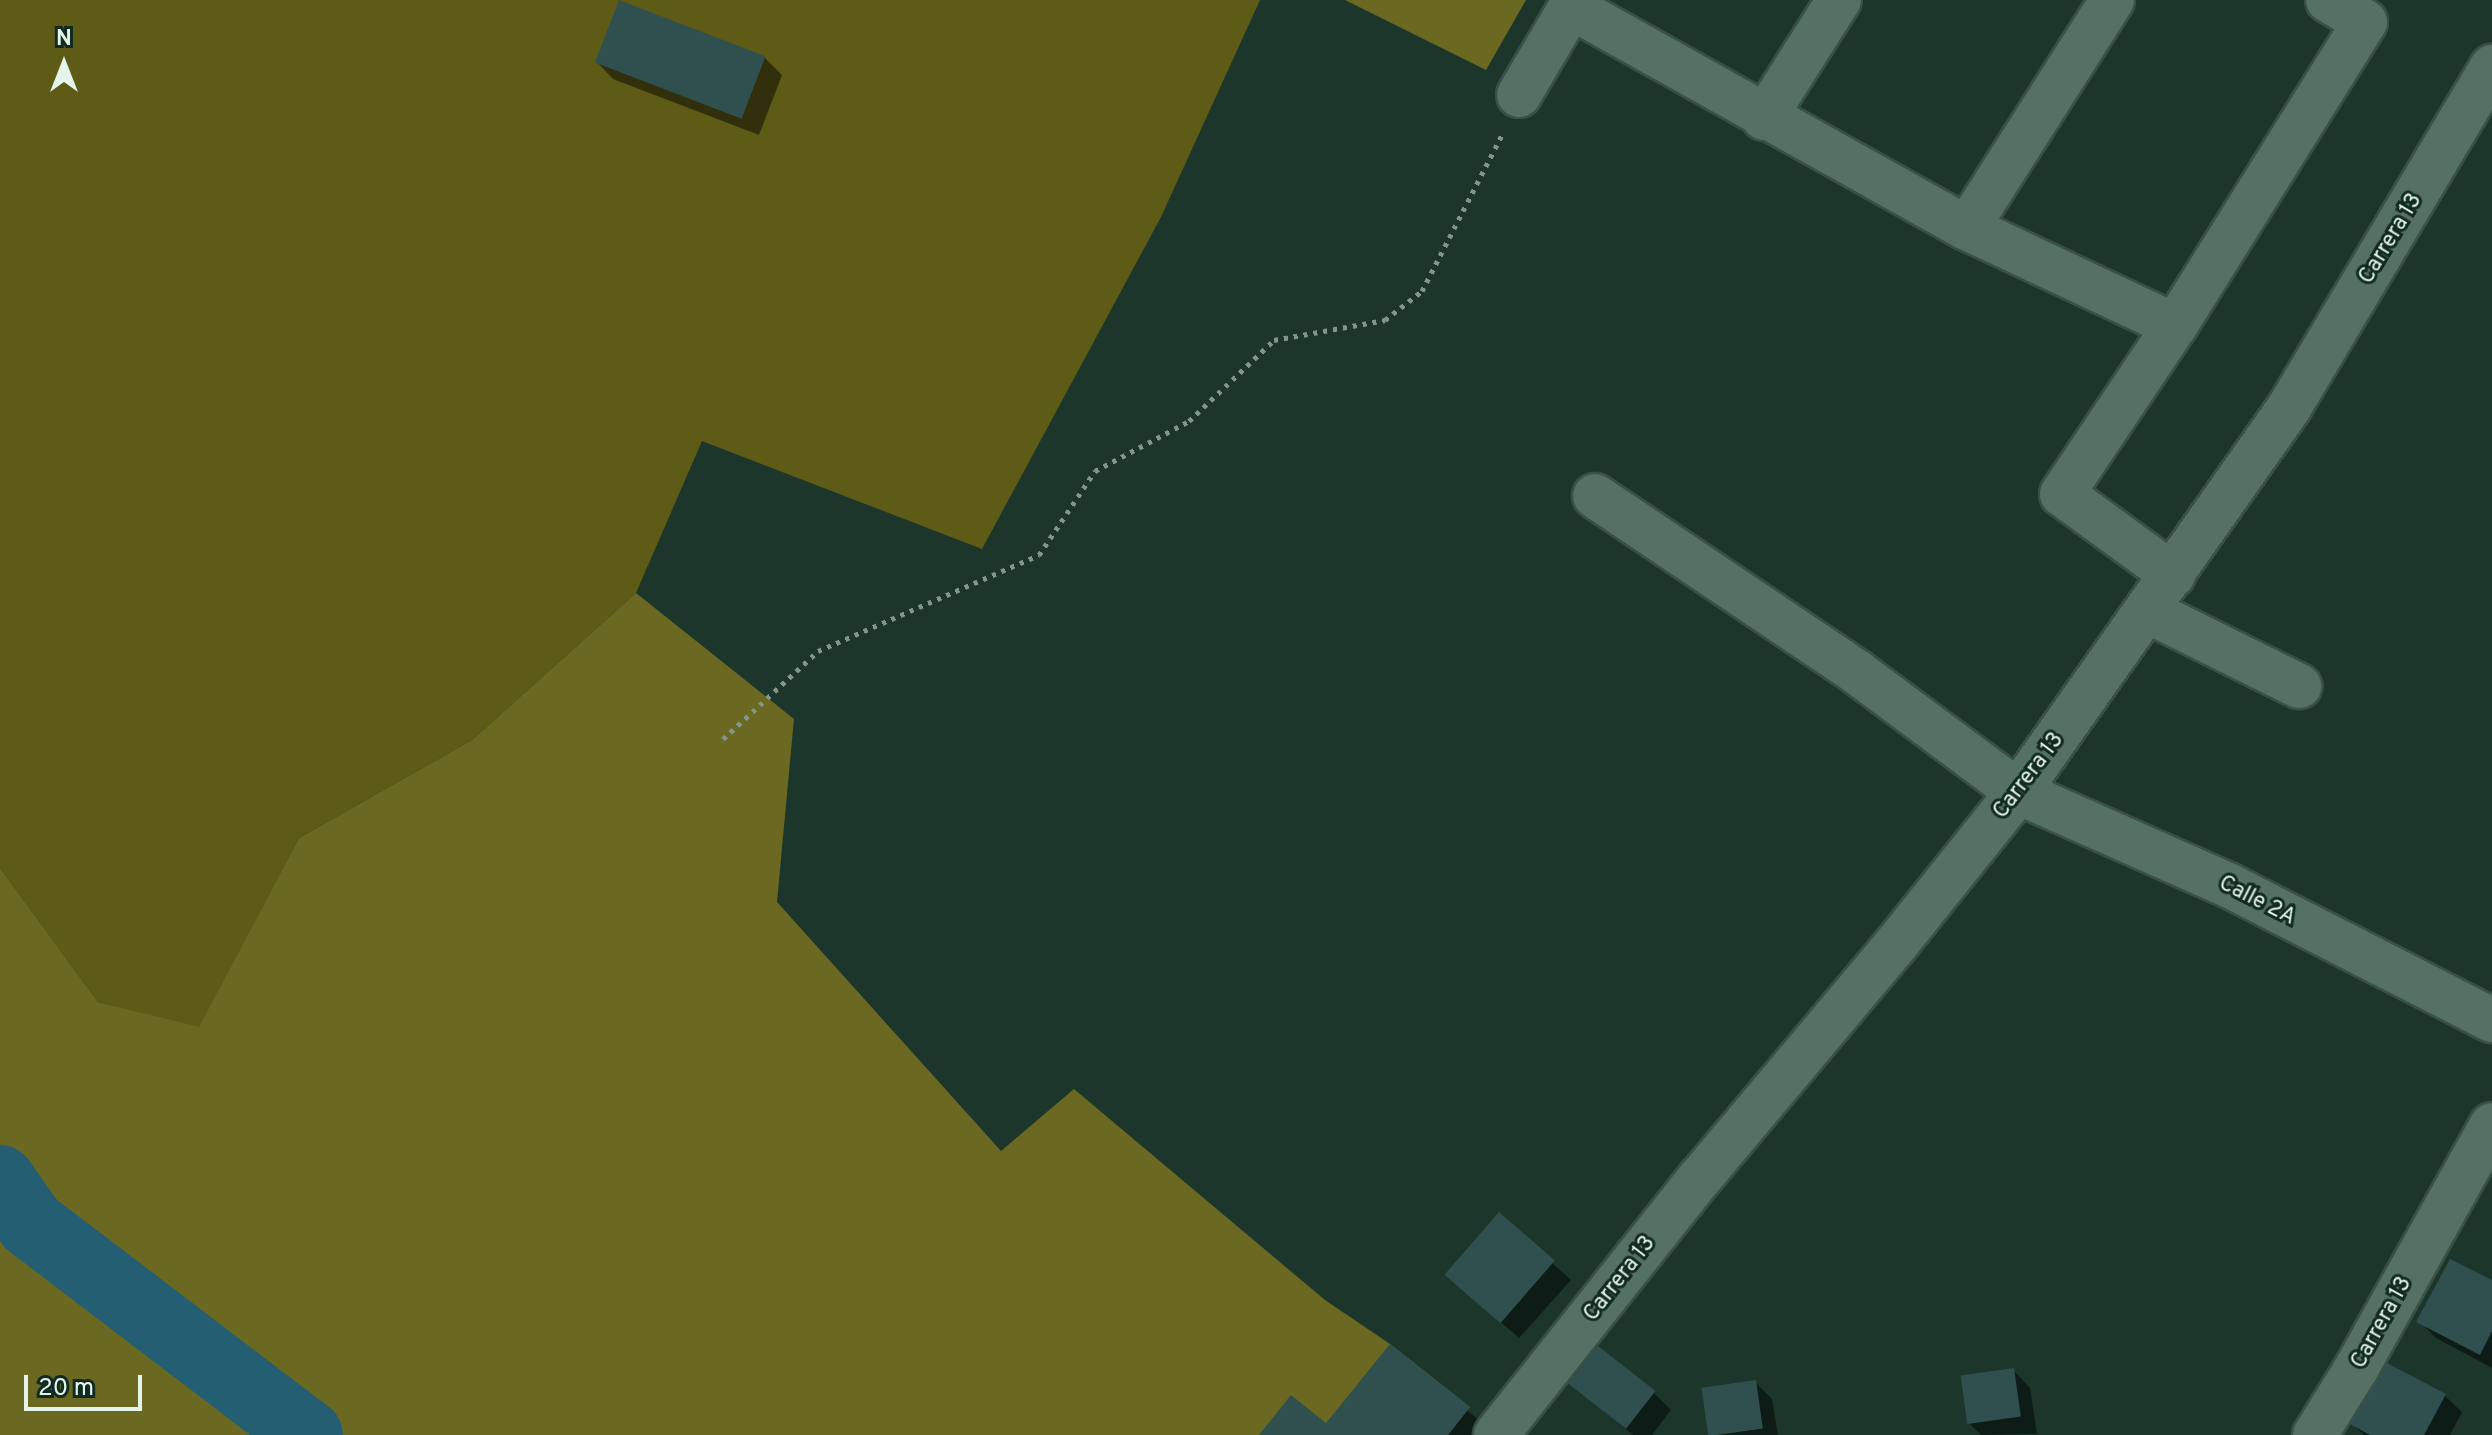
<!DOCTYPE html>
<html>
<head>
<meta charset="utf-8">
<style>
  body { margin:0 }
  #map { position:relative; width:2492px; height:1435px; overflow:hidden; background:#1c362b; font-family:Overpass,sans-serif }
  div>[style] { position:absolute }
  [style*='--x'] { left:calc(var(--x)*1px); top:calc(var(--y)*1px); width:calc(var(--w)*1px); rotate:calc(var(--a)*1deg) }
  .green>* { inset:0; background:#5e5b17 }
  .forest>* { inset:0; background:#6b6822 }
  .shadow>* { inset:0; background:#0007 }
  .river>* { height:70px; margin:-35px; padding:0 35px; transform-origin:35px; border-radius:35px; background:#235e72 }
  .building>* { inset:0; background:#305050; transform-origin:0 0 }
  .path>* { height:5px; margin-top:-2.5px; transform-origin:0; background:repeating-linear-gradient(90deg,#81968d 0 4px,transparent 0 10px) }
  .roads { filter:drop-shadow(2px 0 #3a5047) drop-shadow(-2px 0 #3a5047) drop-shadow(0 2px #3a5047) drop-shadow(0 -2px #3a5047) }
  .minor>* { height:44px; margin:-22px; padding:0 22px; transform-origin:22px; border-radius:22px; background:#557064 }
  span { translate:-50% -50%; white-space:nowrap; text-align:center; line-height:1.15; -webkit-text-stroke:6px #122b21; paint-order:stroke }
  .street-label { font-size:22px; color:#e4f3ec }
  .north { position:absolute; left:24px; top:24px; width:80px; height:80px; -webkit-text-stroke:6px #122b21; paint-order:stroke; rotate:0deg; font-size:22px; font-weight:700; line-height:32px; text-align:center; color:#e4f3ec }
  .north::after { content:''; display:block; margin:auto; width:28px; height:36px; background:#e4f3ec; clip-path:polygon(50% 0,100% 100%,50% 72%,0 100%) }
  .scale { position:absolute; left:24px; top:1375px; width:118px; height:36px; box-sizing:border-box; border:4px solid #e4f3ec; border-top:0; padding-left:10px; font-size:24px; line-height:28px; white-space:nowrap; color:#e4f3ec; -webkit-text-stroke:6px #122b21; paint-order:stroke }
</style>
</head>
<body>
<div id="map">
  <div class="green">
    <i style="clip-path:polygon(0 0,1260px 0,1161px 217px,982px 549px,702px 441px,636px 593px,472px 740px,299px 838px,199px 1028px,98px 1002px,0 868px)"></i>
  </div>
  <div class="forest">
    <i style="clip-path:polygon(1345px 0,1526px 0,1486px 70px)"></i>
    <i style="clip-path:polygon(636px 593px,794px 719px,777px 902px,1001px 1151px,1074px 1089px,1325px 1300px,1390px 1344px,1470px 1407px,1448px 1435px,0 1435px,0 868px,98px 1002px,199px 1027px,299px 838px,472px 740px)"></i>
  </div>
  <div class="shadow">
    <i style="clip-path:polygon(765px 58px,782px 75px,759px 135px,613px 79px,596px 61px)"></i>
    <i style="clip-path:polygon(1499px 1215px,1571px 1280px,1519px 1338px,1464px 1290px)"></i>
    <i style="clip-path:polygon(2492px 1283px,2492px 1368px,2436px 1338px,2419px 1321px)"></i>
    <i style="clip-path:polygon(1390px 1346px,1486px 1426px,1478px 1435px,1261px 1435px,1326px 1426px)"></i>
    <i style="clip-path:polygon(2013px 1370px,2030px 1388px,2037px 1434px,1981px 1435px,1970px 1424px)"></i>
    <i style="clip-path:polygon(1755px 1382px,1772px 1399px,1778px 1435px,1712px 1435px,1704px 1389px)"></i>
    <i style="clip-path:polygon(1572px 1384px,1654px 1393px,1671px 1410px,1652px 1435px,1633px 1435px)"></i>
    <i style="clip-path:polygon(2444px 1395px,2462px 1412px,2450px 1435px,2364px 1435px,2352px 1424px)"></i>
  </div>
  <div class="river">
    <i style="--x:0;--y:1180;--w:54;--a:54.8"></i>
    <i style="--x:31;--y:1224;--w:348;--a:37.3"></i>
  </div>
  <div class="building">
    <i style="left:619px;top:0;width:157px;height:67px;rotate:21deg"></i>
    <i style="left:1499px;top:1212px;width:74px;height:83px;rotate:41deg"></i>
    <i style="clip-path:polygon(2450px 1259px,2492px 1280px,2492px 1331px,2480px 1355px,2416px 1322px)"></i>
    <i style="clip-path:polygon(1390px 1344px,1470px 1407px,1448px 1435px,1259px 1435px,1291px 1395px,1326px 1423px)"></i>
    <i style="left:1598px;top:1346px;width:73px;height:48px;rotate:38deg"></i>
    <i style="clip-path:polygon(2383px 1361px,2446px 1394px,2424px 1435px,2370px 1435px,2350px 1424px)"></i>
    <i style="left:2014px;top:1368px;width:49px;height:54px;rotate:82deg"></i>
    <i style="left:1756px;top:1380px;width:49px;height:55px;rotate:82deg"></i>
  </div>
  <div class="path">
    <i style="--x:723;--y:739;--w:129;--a:-42.8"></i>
    <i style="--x:818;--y:651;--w:241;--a:-23.5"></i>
    <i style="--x:1039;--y:555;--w:101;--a:-56.3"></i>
    <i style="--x:1095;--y:471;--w:106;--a:-28"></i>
    <i style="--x:1189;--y:421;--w:117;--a:-43.6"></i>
    <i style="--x:1274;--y:340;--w:113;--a:-10.2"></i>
    <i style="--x:1385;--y:320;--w:47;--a:-38.1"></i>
    <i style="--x:1422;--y:291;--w:178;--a:-62.9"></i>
  </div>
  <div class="roads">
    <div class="minor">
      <i style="--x:1571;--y:7;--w:453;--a:29.2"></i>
      <i style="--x:1967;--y:228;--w:230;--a:25.2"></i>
      <i style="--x:1519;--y:95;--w:110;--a:-59.5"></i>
      <i style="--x:1764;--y:118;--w:140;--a:-57.6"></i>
      <i style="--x:1967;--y:228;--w:270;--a:-57.5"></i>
      <i style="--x:1595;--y:496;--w:317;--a:33.9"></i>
      <i style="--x:1858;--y:673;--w:199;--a:36.6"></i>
      <i style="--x:2018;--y:792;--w:230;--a:23.9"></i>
      <i style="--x:2228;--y:885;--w:297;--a:27.1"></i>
      <i style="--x:2173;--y:575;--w:137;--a:-143.9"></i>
      <i style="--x:2062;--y:494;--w:202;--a:-56.1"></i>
      <i style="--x:2175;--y:326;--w:358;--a:-58"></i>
      <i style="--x:2365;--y:22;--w:43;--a:-149.3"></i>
      <i style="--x:2148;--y:611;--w:169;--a:26.4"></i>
      <i style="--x:1496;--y:1435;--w:328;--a:-51.6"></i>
      <i style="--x:1700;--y:1178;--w:302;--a:-50"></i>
      <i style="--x:1894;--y:947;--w:198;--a:-51.3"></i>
      <i style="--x:2018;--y:792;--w:472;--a:-54.8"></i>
      <i style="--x:2290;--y:406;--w:395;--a:-59.2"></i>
      <i style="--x:2315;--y:1435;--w:78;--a:-58.2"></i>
      <i style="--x:2356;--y:1369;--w:279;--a:-60.9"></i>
    </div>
  </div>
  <div class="street-label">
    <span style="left:2391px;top:239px;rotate:-59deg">Carrera 13</span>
    <span style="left:2029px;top:776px;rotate:-53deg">Carrera 13</span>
    <span style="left:2257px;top:901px;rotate:27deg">Calle 2A</span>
    <span style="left:1620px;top:1279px;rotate:-52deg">Carrera 13</span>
    <span style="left:2382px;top:1323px;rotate:-61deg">Carrera 13</span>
  </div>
  <div class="north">N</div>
  <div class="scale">20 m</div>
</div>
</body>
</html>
